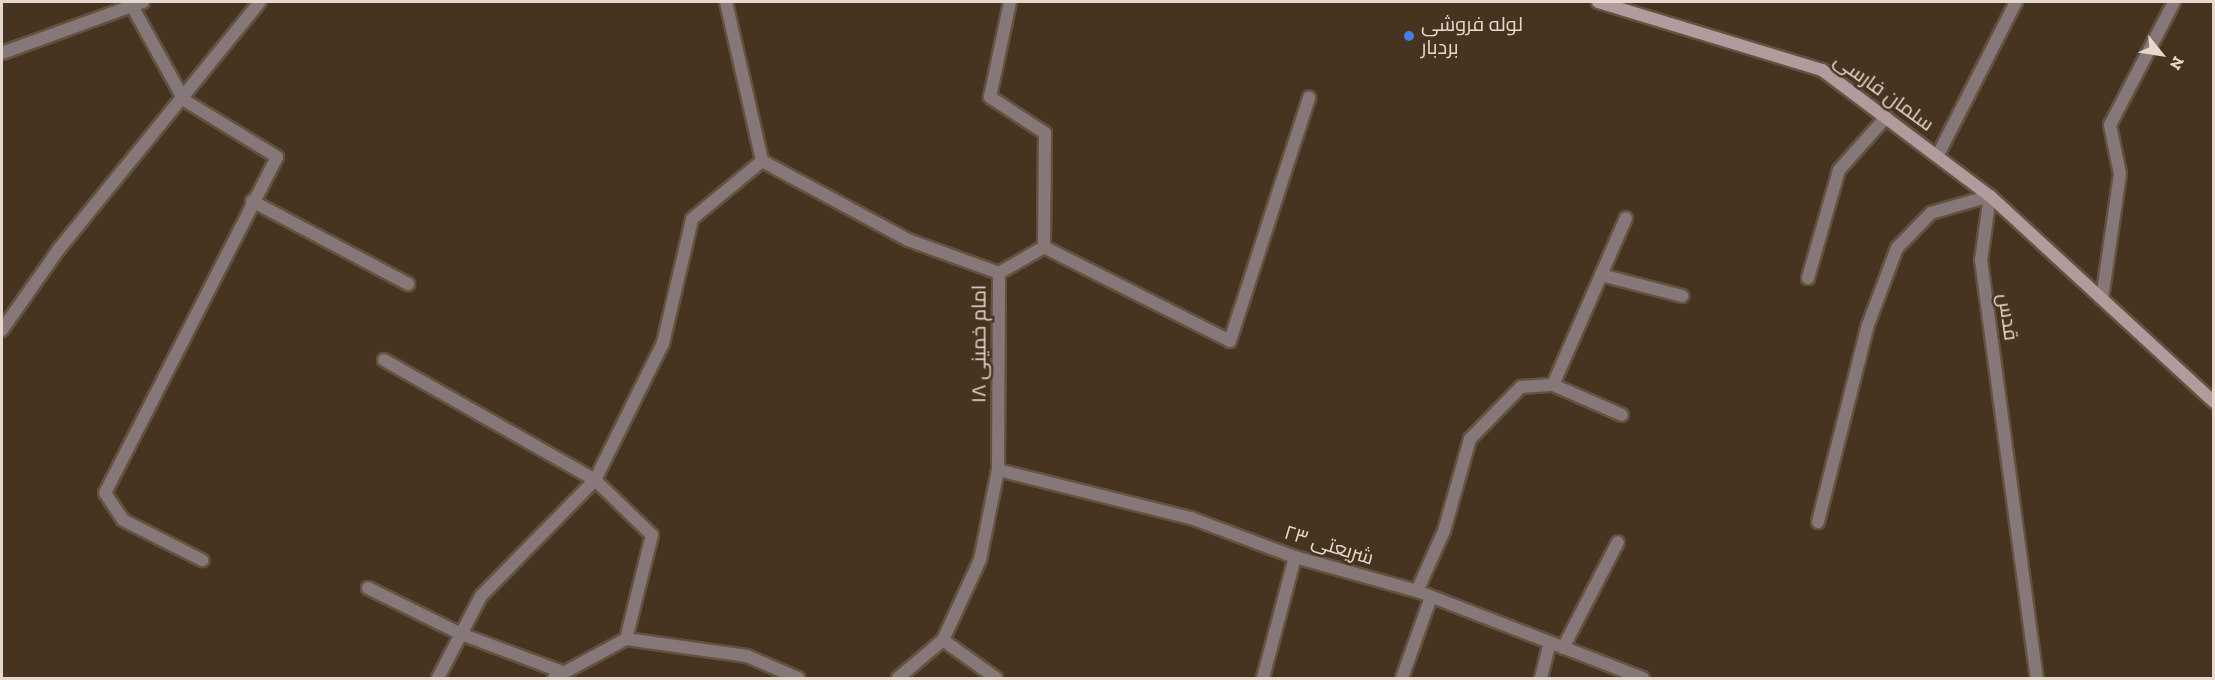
<!DOCTYPE html>
<html>
<head>
<meta charset="utf-8">
<style>
  body { margin:0 }
  #map { position:relative; width:2215px; height:680px; overflow:hidden; background:#463421; font-family:"Zilla Slab",Cairo,serif }
  div>[style] { position:absolute }
  [style*='--x'] { left:calc(var(--x)*1px); top:calc(var(--y)*1px); width:calc(var(--w)*1px); rotate:calc(var(--a)*1deg) }
  .roads { filter:drop-shadow(2px 0 #635240) drop-shadow(-2px 0 #635240) drop-shadow(0 2px #635240) drop-shadow(0 -2px #635240) }
  .lane>* { height:12px; margin:-6px; padding:0 6px; transform-origin:6px; border-radius:6px; background:#867879 }
  .street>* { height:12px; margin:-6px; padding:0 6px; transform-origin:6px; border-radius:6px; background:#867879 }
  .secondary>* { height:12px; margin:-6px; padding:0 6px; transform-origin:6px; border-radius:6px; background:#b29b9d }
  .dots>* { width:16px; height:16px; translate:-50% -50%; box-sizing:border-box; border:3px solid #463421; border-radius:50% }
  span { translate:-50% -50%; white-space:nowrap; text-align:center; line-height:1.15; -webkit-text-stroke:5px #463421; paint-order:stroke }
  .poi-label { font-size:20px; color:#e5d9ce }
  .left { translate:0 -50%; text-align:left }
  .street-label { font-size:20px; color:#e5d9ce }
  .frame { position:absolute; inset:0; border:3px solid #e5d9ce; pointer-events:none }
  .north { position:absolute; left:2131px; top:24px; width:60px; height:60px; -webkit-text-stroke:4px #463421; paint-order:stroke; rotate:120deg; font-size:16px; font-weight:700; line-height:24px; text-align:center; color:#e5d9ce }
  .north::after { content:''; display:block; margin:auto; width:21px; height:27px; background:#e5d9ce; clip-path:polygon(50% 0,100% 100%,50% 72%,0 100%) }
</style>
</head>
<body>
<div id="map">
  <div class="roads">
    <div class="lane">
      <i style="--x:132;--y:6;--w:107;--a:61"></i>
      <i style="--x:184;--y:100;--w:109;--a:31.5"></i>
      <i style="--x:277;--y:157;--w:377;--a:117.1"></i>
      <i style="--x:105;--y:493;--w:32;--a:56"></i>
      <i style="--x:123;--y:520;--w:89;--a:26.9"></i>
      <i style="--x:252;--y:201;--w:177;--a:28"></i>
      <i style="--x:384;--y:360;--w:243;--a:29.6"></i>
      <i style="--x:595;--y:480;--w:79;--a:44"></i>
      <i style="--x:652;--y:535;--w:107;--a:104"></i>
      <i style="--x:438;--y:678;--w:93;--a:-62.3"></i>
      <i style="--x:481;--y:596;--w:163;--a:-45.5"></i>
      <i style="--x:595;--y:480;--w:153;--a:-63.6"></i>
      <i style="--x:663;--y:343;--w:127;--a:-76.8"></i>
      <i style="--x:692;--y:219;--w:91;--a:-39.6"></i>
    </div>
    <div class="street">
      <i style="--x:726;--y:2;--w:163;--a:77.2"></i>
      <i style="--x:762;--y:161;--w:166;--a:28.4"></i>
      <i style="--x:908;--y:240;--w:97;--a:19.9"></i>
      <i style="--x:2;--y:53;--w:150;--a:-19.9"></i>
      <i style="--x:1938;--y:155;--w:172;--a:-63"></i>
      <i style="--x:1044;--y:247;--w:208;--a:26.8"></i>
      <i style="--x:1230;--y:341;--w:256;--a:-72"></i>
      <i style="--x:1601;--y:275;--w:84;--a:14.5"></i>
      <i style="--x:1808;--y:278;--w:112;--a:-74"></i>
      <i style="--x:1839;--y:170;--w:71;--a:-48.4"></i>
      <i style="--x:2102;--y:299;--w:126;--a:-81.8"></i>
      <i style="--x:2120;--y:174;--w:50;--a:-101.5"></i>
      <i style="--x:2110;--y:125;--w:139;--a:-62.5"></i>
      <i style="--x:2;--y:330;--w:99;--a:-54.9"></i>
      <i style="--x:59;--y:249;--w:318;--a:-50.9"></i>
      <i style="--x:1553;--y:385;--w:75;--a:23.5"></i>
      <i style="--x:998;--y:470;--w:199;--a:14"></i>
      <i style="--x:1191;--y:518;--w:111;--a:20.6"></i>
      <i style="--x:1295;--y:557;--w:127;--a:15.6"></i>
      <i style="--x:1417;--y:591;--w:242;--a:21.1"></i>
      <i style="--x:1818;--y:522;--w:203;--a:-75.8"></i>
      <i style="--x:1868;--y:325;--w:82;--a:-69.4"></i>
      <i style="--x:1897;--y:248;--w:49;--a:-45.8"></i>
      <i style="--x:1931;--y:213;--w:61;--a:-16.1"></i>
      <i style="--x:1990;--y:196;--w:65;--a:98"></i>
      <i style="--x:1981;--y:260;--w:422;--a:82.4"></i>
      <i style="--x:368;--y:588;--w:104;--a:26.3"></i>
      <i style="--x:461;--y:634;--w:106;--a:20.5"></i>
      <i style="--x:1417;--y:591;--w:66;--a:-65.8"></i>
      <i style="--x:1444;--y:531;--w:96;--a:-74.2"></i>
      <i style="--x:1470;--y:439;--w:73;--a:-45.6"></i>
      <i style="--x:1521;--y:387;--w:32;--a:-4"></i>
      <i style="--x:1553;--y:385;--w:182;--a:-66.4"></i>
      <i style="--x:943;--y:640;--w:65;--a:35.6"></i>
      <i style="--x:1563;--y:648;--w:119;--a:-62.6"></i>
      <i style="--x:554;--y:678;--w:82;--a:-28.4"></i>
      <i style="--x:626;--y:639;--w:122;--a:8"></i>
      <i style="--x:747;--y:656;--w:56;--a:23.3"></i>
      <i style="--x:898;--y:678;--w:59;--a:-40.2"></i>
      <i style="--x:943;--y:640;--w:88;--a:-65.2"></i>
      <i style="--x:980;--y:560;--w:92;--a:-78.7"></i>
      <i style="--x:998;--y:470;--w:197;--a:-89.7"></i>
      <i style="--x:999;--y:273;--w:52;--a:-30"></i>
      <i style="--x:1044;--y:247;--w:114;--a:-89.5"></i>
      <i style="--x:1045;--y:133;--w:66;--a:-146.8"></i>
      <i style="--x:990;--y:97;--w:97;--a:-78.1"></i>
      <i style="--x:1263;--y:678;--w:125;--a:-75.2"></i>
      <i style="--x:1402;--y:678;--w:86;--a:-70.3"></i>
      <i style="--x:1541;--y:678;--w:36;--a:-76"></i>
    </div>
    <div class="secondary">
      <i style="--x:1598;--y:2;--w:234;--a:16.9"></i>
      <i style="--x:1822;--y:70;--w:210;--a:36.9"></i>
      <i style="--x:1990;--y:196;--w:304;--a:42.6"></i>
    </div>
  </div>
  <div class="dots">
    <i style="left:1409px;top:36px;background:#3f7fe0"></i>
  </div>
  <div class="poi-label">
    <span class="left" style="left:1421px;top:36px">لوله فروشی<br>بردبار</span>
  </div>
  <div class="street-label">
    <span style="left:1884px;top:92px;rotate:36deg">سلمان فارسی</span>
    <span style="left:2008px;top:317px;rotate:82deg">قدس</span>
    <span style="left:979px;top:344px;rotate:-90deg">امام خمینی ۱۸</span>
    <span style="left:1329px;top:545px;rotate:17deg">شریعتی ۲۳</span>
  </div>
  <div class="frame"></div>
  <div class="north">N</div>
</div>
</body>
</html>
